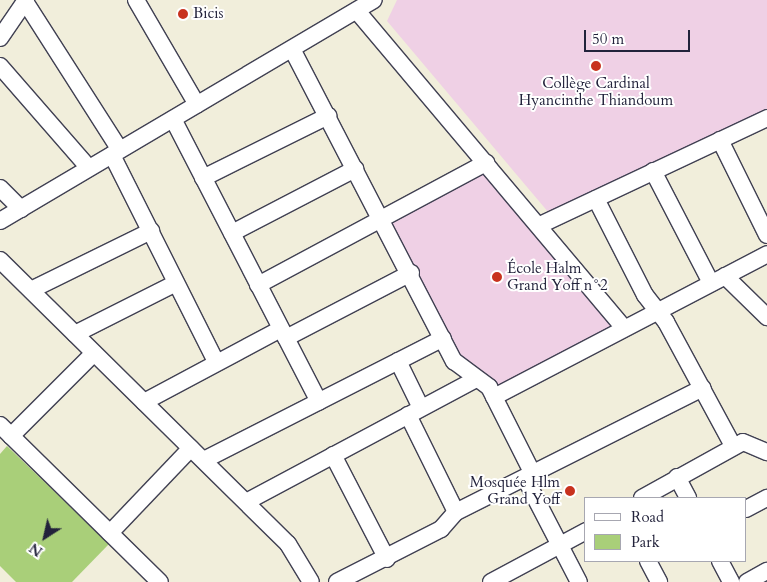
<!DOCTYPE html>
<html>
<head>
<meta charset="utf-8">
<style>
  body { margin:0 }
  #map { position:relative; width:767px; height:582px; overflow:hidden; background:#f1eedb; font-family:Cardo,serif }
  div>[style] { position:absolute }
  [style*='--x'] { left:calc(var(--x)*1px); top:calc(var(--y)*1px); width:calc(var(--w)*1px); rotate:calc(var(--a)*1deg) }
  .built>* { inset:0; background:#efd0e5 }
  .green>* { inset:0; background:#a9cf79 }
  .roads { filter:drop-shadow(1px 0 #414153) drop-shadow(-1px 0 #414153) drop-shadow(0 1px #414153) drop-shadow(0 -1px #414153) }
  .minor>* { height:16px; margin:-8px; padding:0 8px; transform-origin:8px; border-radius:8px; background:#fff }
  .dots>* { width:14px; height:14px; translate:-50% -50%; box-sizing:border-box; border:2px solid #fff; border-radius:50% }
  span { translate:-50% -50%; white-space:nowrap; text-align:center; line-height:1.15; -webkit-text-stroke:4px #fff; paint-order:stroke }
  .poi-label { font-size:15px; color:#22223b }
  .left { translate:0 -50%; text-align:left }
  .right { translate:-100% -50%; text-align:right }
  .legend { position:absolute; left:584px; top:497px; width:162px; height:65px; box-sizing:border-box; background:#fff; border:1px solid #a7a7b1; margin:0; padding:6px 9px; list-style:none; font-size:15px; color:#22223b }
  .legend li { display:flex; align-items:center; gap:10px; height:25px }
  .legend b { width:25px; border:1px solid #a7a7b1 }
  .north { position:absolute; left:20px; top:512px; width:50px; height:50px; -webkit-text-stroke:4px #fff; paint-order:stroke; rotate:215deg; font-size:14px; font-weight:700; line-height:20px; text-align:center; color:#22223b }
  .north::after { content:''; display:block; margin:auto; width:18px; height:22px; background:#22223b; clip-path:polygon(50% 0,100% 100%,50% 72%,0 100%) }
  .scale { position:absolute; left:584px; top:30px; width:106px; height:22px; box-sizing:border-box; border:2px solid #22223b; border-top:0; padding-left:6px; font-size:15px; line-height:18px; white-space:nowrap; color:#22223b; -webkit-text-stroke:4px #fff; paint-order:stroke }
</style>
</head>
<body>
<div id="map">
  <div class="built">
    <i style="clip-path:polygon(397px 0,767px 0,767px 111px,549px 213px,387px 21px)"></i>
    <i style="clip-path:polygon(485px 168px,619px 327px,495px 392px,457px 359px,389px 223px)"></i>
  </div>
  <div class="green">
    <i style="clip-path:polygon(7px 446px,109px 544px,72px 582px,16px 582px,0 566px,0 454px)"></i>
  </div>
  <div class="roads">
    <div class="minor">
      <i style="--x:136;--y:0;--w:121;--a:59.8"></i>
      <i style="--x:26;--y:3;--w:174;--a:57.4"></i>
      <i style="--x:357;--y:11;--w:414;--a:49.9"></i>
      <i style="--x:0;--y:38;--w:46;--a:-55.6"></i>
      <i style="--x:292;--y:49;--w:352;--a:62.6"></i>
      <i style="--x:454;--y:361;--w:44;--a:36.6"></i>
      <i style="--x:489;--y:387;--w:97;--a:63.2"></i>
      <i style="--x:0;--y:66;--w:135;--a:48.9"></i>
      <i style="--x:173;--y:119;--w:318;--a:62.7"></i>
      <i style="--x:720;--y:140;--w:106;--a:63.7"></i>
      <i style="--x:112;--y:155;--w:232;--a:63.3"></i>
      <i style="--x:653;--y:171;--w:126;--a:62.6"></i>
      <i style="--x:203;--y:178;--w:140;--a:-26.4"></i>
      <i style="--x:0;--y:188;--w:30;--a:45"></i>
      <i style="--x:596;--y:199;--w:108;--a:63"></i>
      <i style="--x:645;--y:295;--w:34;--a:52"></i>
      <i style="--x:666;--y:322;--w:141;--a:61.6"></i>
      <i style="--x:0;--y:221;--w:434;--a:-30.6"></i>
      <i style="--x:540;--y:225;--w:251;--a:-25.2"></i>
      <i style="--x:232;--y:233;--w:139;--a:-27.5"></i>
      <i style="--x:0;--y:260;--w:404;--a:44.6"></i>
      <i style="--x:288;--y:544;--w:44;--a:58.8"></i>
      <i style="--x:725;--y:276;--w:59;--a:44.3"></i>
      <i style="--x:258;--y:285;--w:259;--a:-28.2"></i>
      <i style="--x:31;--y:290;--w:134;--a:-26.2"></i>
      <i style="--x:75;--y:334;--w:113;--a:-26.8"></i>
      <i style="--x:286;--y:338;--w:141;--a:-27.5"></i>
      <i style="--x:398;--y:361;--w:52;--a:63.9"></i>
      <i style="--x:494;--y:397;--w:308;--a:-27.6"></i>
      <i style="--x:144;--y:402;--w:155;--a:-28.1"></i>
      <i style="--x:408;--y:415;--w:108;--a:63.7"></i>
      <i style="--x:0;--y:425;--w:224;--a:44.5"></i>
      <i style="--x:11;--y:436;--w:117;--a:-45"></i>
      <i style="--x:333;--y:455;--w:117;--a:62.6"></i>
      <i style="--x:204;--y:460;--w:268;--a:-27"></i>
      <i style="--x:677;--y:477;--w:24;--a:62"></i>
      <i style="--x:525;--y:478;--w:117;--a:62.6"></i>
      <i style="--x:642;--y:498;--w:115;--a:-29"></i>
      <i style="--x:743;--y:442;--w:26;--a:23"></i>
      <i style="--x:246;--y:502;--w:261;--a:-28.1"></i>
      <i style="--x:746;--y:509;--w:24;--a:-28"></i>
      <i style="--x:110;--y:533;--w:117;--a:-46.4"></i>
      <i style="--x:648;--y:561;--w:24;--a:62"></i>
      <i style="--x:720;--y:561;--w:24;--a:62"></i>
      <i style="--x:337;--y:582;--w:117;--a:-27"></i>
      <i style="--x:441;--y:529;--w:23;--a:-49"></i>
      <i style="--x:456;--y:512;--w:276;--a:-26.7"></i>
      <i style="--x:491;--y:582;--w:108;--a:-28.2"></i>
      <i style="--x:747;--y:582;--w:23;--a:-29"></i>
    </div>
  </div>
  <div class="dots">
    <i style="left:183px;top:14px;background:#c8321e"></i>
    <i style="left:596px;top:66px;background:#c8321e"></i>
    <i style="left:497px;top:277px;background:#c8321e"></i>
    <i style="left:570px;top:491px;background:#c8321e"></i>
  </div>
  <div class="poi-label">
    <span class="left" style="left:193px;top:14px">Bicis</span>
    <span style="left:596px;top:92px">Collège Cardinal<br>Hyancinthe Thiandoum</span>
    <span class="left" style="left:507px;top:277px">École Halm<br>Grand Yoff n°2</span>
    <span class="right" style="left:560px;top:491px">Mosquée Hlm<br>Grand Yoff</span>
  </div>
  <ul class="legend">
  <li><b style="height:6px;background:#fff"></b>Road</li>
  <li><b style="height:14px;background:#a9cf79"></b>Park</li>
  </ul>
  <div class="north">N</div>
  <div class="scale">50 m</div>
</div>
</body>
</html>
